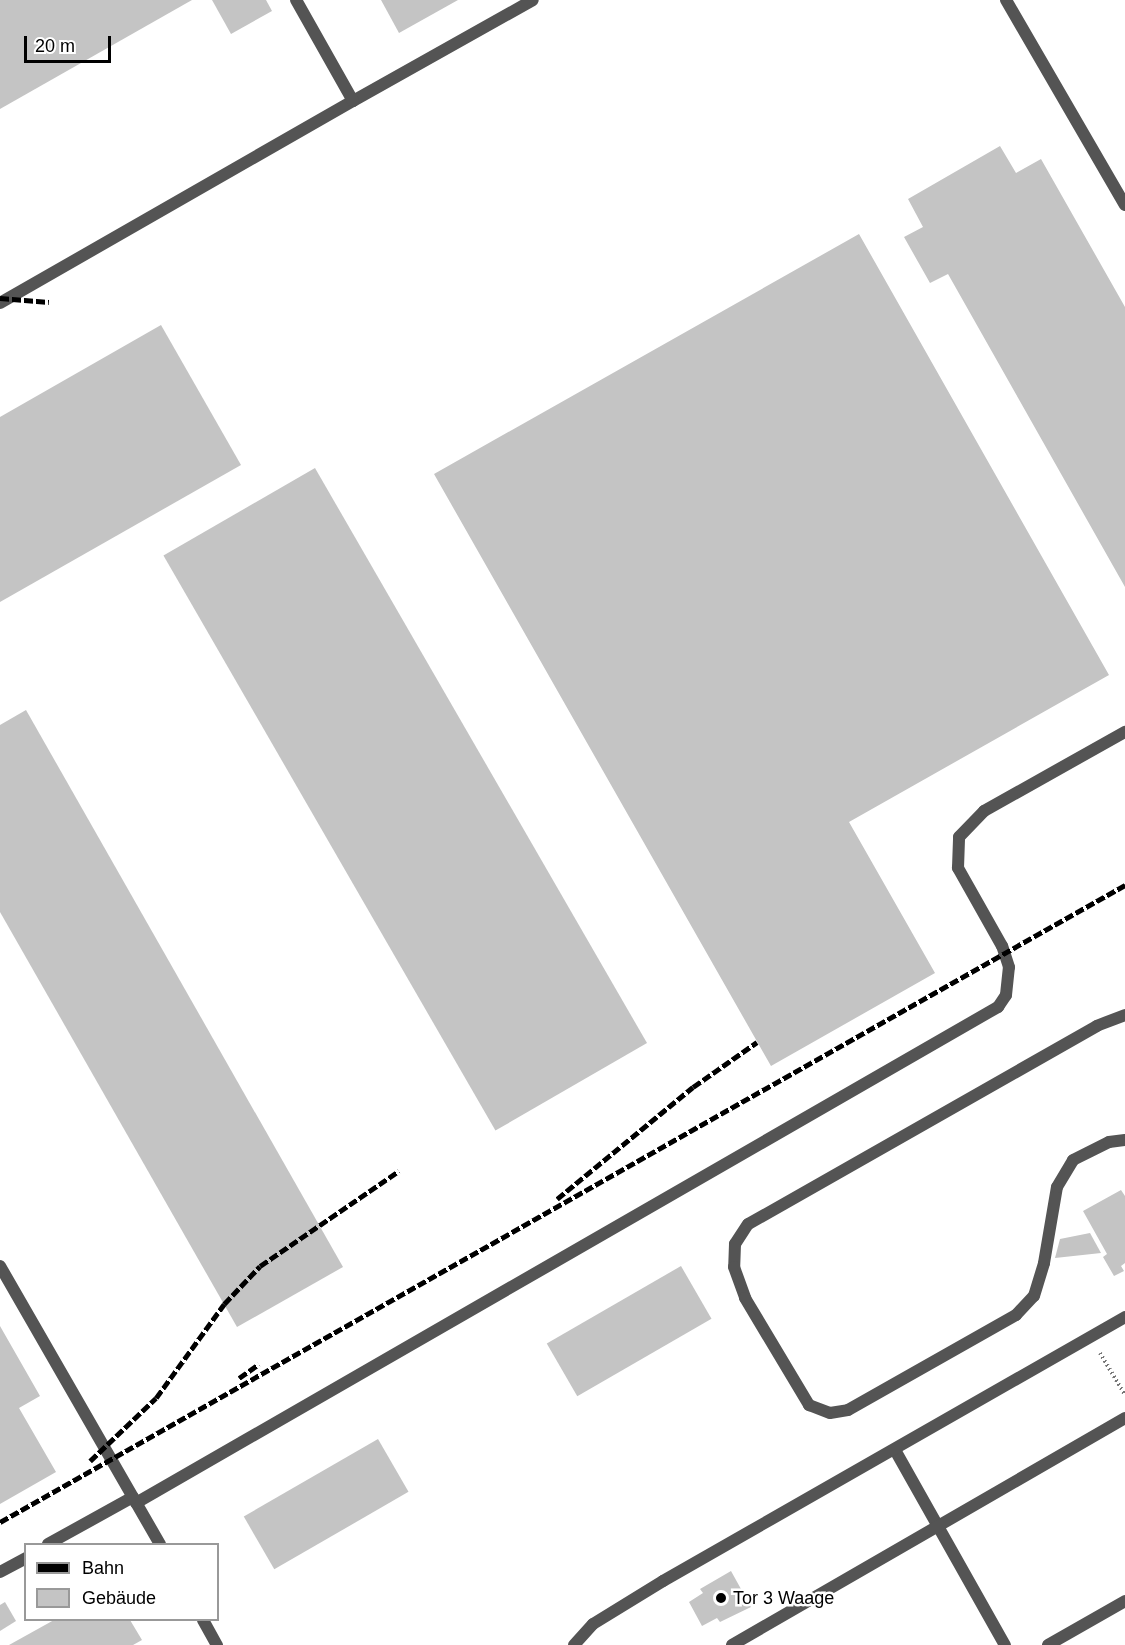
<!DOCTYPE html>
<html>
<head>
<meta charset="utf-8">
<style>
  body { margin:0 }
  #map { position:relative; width:1125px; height:1645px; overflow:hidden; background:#fff; font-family:Helvetica,sans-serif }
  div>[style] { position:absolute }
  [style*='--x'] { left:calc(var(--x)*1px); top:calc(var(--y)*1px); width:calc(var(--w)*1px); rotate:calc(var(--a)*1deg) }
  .building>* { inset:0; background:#c4c4c4; transform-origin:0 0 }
  .path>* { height:4px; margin-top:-2px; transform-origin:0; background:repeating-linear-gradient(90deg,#767676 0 1.5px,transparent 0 4.5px) }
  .lane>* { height:12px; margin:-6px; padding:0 6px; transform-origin:6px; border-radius:6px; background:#545454 }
  .rail>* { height:4.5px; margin-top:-2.25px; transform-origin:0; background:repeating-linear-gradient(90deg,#000 0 9px,transparent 0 12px) }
  .dots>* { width:16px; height:16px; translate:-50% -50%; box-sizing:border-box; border:3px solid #fff; border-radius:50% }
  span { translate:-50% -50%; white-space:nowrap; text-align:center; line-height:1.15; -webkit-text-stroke:5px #fff; paint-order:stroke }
  .poi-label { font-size:18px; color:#000 }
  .left { translate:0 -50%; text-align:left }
  .legend { position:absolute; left:24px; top:1543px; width:195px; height:78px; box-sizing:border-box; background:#fff; border:2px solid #999; margin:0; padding:8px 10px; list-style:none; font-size:18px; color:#000 }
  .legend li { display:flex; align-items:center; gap:12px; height:30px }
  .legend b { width:30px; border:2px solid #999 }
  .scale { position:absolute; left:24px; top:36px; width:87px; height:27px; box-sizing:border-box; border:3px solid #000; border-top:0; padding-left:8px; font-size:18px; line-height:21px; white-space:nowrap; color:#000; -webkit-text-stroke:4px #fff; paint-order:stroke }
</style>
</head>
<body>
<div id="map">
  <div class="building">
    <i style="clip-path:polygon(0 0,192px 0,0 109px)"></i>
    <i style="clip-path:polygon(212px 0,266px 0,272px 11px,231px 34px)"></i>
    <i style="clip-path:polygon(381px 0,458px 0,399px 33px)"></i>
    <i style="clip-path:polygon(1000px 146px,1016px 173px,1041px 159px,1125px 307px,1125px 587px,948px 274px,930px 283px,904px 237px,923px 227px,908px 199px)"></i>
    <i style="clip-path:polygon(859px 234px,1109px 675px,849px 822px,935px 973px,771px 1066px,434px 474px)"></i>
    <i style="clip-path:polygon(161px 325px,241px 465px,0 602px,0 417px)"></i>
    <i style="left:315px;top:468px;width:664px;height:175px;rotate:60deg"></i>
    <i style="clip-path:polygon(26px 710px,343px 1267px,237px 1327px,0 912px,0 725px)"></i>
    <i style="clip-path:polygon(1121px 1190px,1125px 1196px,1125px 1263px,1121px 1266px,1124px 1271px,1114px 1276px,1103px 1257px,1107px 1254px,1083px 1211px)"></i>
    <i style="clip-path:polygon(1090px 1233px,1101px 1253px,1055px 1258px,1060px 1239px)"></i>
    <i style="left:681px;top:1266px;width:61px;height:155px;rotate:60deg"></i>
    <i style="clip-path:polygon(0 1326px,40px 1396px,19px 1408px,56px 1472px,0 1504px)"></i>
    <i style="left:378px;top:1439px;width:61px;height:155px;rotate:60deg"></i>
    <i style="clip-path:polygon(731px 1571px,751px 1607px,720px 1622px,717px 1618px,702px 1626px,689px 1602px,703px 1593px,700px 1589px)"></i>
    <i style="clip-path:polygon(5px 1602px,16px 1621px,0 1631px,0 1605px)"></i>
    <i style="clip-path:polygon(54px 1620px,130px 1620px,142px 1640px,133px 1645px,9px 1645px)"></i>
  </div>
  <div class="path">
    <i style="--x:1100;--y:1353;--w:49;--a:59.2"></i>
  </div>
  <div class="lane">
    <i style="--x:1006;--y:0;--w:237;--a:59.9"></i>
    <i style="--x:353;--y:101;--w:206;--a:-29.3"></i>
    <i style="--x:0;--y:303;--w:407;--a:-29.8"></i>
    <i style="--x:353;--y:101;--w:116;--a:-119.4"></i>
    <i style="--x:1125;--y:1015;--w:30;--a:159"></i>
    <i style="--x:1097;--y:1026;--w:401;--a:150.4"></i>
    <i style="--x:748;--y:1224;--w:24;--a:123"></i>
    <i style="--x:735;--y:1244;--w:23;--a:92"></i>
    <i style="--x:734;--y:1267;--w:33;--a:70"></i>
    <i style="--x:745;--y:1298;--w:125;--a:59.1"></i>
    <i style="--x:809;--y:1405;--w:22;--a:21"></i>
    <i style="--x:830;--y:1413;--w:18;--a:-9"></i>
    <i style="--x:848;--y:1410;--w:193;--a:-29.5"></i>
    <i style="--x:1016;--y:1315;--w:26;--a:-47"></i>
    <i style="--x:1034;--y:1296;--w:34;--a:-73"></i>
    <i style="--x:1044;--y:1263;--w:77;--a:-80.3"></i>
    <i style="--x:1057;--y:1187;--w:31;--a:-59"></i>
    <i style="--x:1073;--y:1160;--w:40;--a:-26.6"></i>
    <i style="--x:1109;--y:1142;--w:16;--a:-7"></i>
    <i style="--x:0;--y:1266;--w:321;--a:60.1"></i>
    <i style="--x:895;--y:1450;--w:224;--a:60.6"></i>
    <i style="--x:136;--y:1503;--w:995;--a:-29.92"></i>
    <i style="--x:998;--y:1007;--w:14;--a:-56"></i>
    <i style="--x:1006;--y:995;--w:28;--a:-84"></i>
    <i style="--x:1009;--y:967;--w:22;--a:-108"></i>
    <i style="--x:1002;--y:946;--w:90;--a:-119.4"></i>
    <i style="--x:958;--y:868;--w:31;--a:-88"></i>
    <i style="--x:959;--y:837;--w:36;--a:-46"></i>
    <i style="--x:984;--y:811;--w:162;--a:-29.3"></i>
    <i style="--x:48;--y:1544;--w:97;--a:-28.9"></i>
    <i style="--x:0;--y:1572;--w:30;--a:-28"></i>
    <i style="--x:203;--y:1620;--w:29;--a:61"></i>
    <i style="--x:574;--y:1645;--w:28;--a:-48"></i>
    <i style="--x:593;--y:1624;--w:82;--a:-31.6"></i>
    <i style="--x:663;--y:1581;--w:532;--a:-29.74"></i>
    <i style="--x:732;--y:1645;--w:454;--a:-30"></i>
    <i style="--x:1048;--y:1645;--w:89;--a:-29.7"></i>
  </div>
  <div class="rail">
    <i style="--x:0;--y:298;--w:49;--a:4.7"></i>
    <i style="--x:557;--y:1199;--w:176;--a:-39.5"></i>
    <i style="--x:693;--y:1087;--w:78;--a:-35.1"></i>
    <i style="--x:239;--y:1378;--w:24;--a:-35"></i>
    <i style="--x:90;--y:1461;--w:91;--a:-43.7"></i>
    <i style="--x:156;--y:1398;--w:116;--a:-54.1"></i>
    <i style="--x:224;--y:1304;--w:52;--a:-46.5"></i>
    <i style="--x:260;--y:1266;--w:168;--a:-34.4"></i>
    <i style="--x:0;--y:1522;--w:1293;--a:-29.52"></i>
  </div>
  <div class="dots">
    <i style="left:721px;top:1598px;background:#000"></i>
  </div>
  <div class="poi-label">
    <span class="left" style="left:733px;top:1598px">Tor 3 Waage</span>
  </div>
  <ul class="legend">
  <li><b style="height:8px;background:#000"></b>Bahn</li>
  <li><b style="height:16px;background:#c4c4c4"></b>Gebäude</li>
  </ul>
  <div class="scale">20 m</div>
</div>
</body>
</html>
